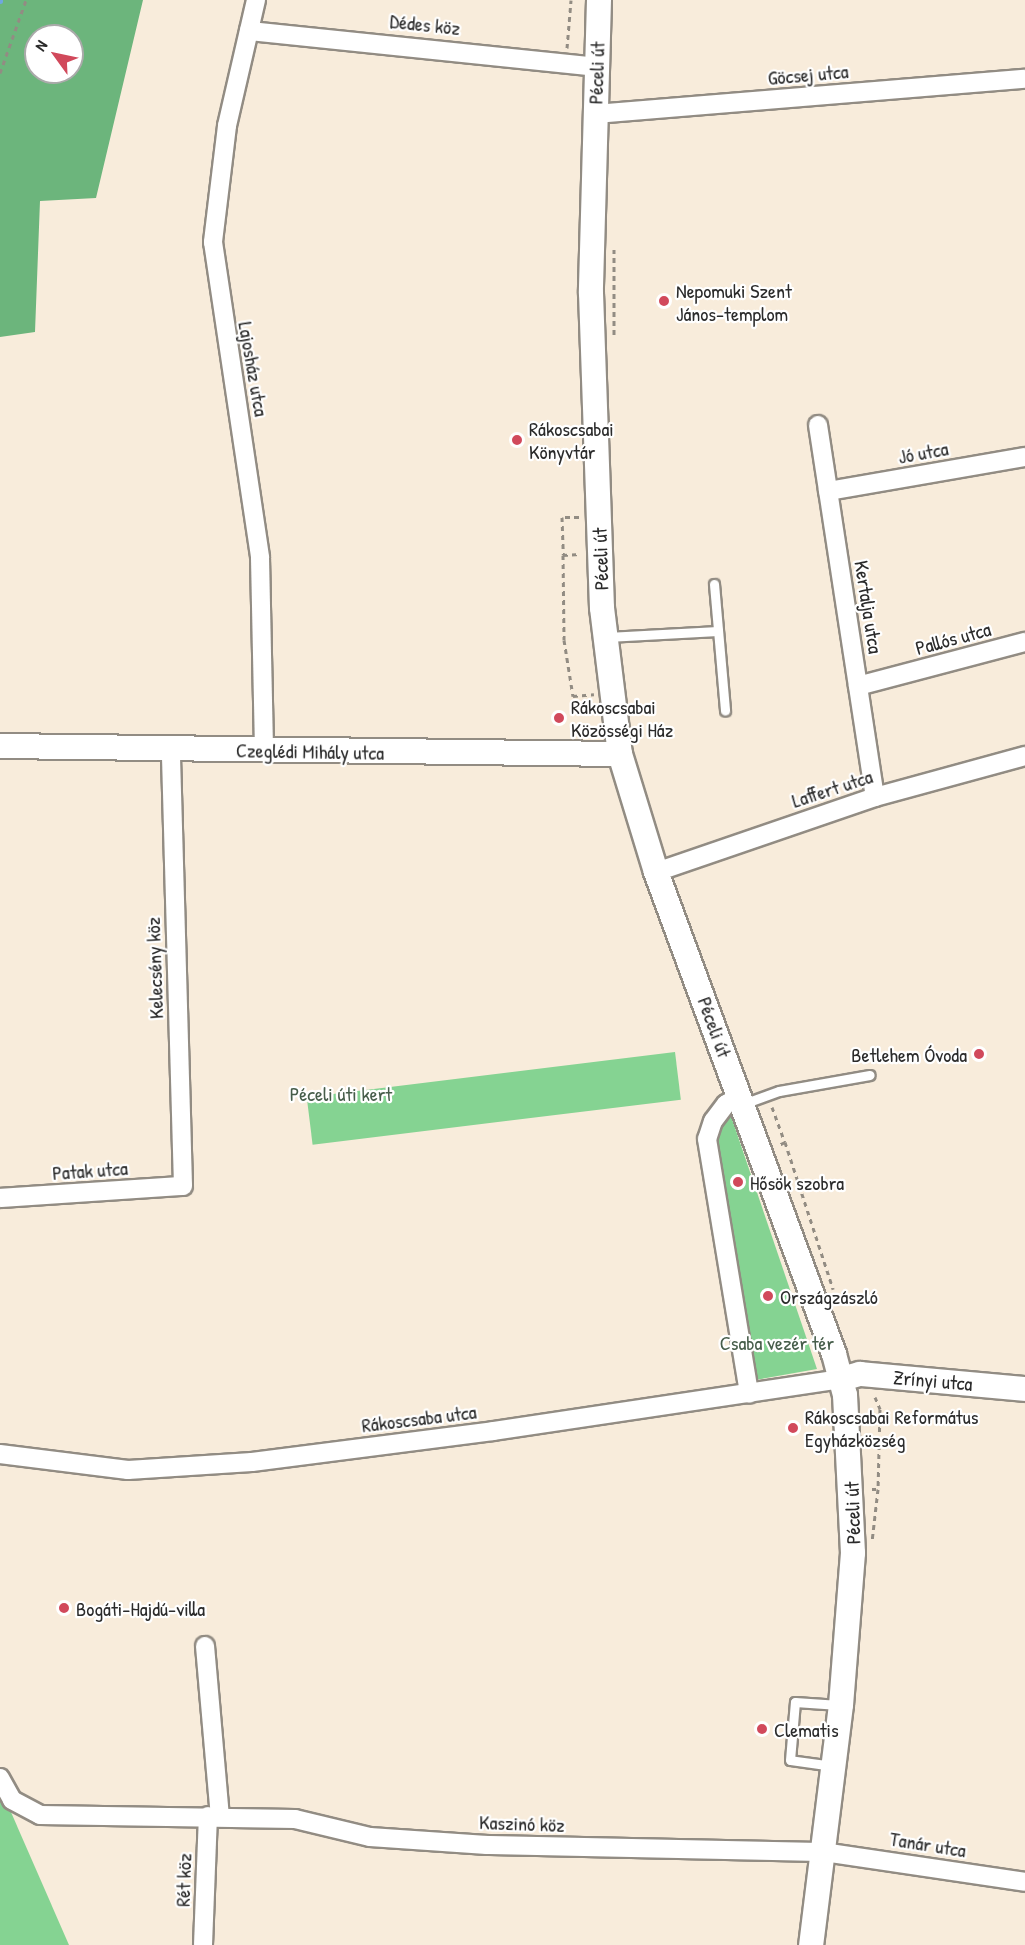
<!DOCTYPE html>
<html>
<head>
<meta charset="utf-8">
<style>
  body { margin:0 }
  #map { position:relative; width:1025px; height:1945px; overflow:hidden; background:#f8ecdb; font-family:"Patrick Hand",sans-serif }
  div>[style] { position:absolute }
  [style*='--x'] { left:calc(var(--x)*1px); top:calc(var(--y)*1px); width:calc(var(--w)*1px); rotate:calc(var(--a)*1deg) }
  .green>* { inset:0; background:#85d392; transform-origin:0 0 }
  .forest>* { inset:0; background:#6cb57c }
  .stream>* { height:5px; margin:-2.5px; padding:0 2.5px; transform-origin:2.5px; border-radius:2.5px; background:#70a7de }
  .path>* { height:3px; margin-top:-1.5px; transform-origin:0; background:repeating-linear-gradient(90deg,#928c83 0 4.5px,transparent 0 9px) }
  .roads { filter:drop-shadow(2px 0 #928c83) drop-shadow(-2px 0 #928c83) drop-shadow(0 2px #928c83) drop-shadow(0 -2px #928c83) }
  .lane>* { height:9px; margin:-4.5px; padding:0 4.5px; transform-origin:4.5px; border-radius:4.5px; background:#fff }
  .street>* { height:18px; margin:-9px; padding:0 9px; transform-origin:9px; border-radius:9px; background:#fff }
  .secondary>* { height:24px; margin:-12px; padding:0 12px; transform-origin:12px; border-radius:12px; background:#fff }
  .dots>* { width:16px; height:16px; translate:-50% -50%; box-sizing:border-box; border:3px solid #fff; border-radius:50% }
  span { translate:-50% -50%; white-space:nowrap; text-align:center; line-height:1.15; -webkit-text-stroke:4.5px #fff; paint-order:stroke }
  .street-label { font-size:20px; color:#2b2b2b }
  .poi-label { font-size:20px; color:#2b2b2b }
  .left { translate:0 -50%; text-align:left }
  .right { translate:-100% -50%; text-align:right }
  .park-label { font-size:20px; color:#465d4a }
  .north { position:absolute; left:24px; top:24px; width:60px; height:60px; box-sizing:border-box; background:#fff; border:2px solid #aaa; border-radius:50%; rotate:303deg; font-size:16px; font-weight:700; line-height:24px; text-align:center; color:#2b2b2b }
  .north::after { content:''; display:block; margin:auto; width:21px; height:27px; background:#d1495b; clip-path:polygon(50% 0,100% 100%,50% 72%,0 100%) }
</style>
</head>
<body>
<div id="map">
  <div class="green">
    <i style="left:675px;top:1052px;width:48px;height:371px;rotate:83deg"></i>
    <i style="clip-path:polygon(731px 1116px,817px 1369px,755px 1380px,715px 1139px,720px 1125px)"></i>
    <i style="clip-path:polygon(0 1787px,69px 1945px,0 1945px)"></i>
  </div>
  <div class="forest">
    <i style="clip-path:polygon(evenodd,0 0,143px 0,96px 198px,40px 201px,35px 332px,0 337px,0 0,36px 36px,72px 36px,72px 72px,36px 72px,36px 36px)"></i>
  </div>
  <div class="stream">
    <i style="--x:0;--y:1;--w:1;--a:-90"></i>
  </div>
  <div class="path">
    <i style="--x:567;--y:48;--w:48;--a:-85.2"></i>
    <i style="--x:0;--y:73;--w:77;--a:-70.4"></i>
    <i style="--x:614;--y:249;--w:88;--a:90"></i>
    <i style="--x:579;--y:517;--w:17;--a:180"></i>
    <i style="--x:562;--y:517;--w:38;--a:88"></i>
    <i style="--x:563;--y:555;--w:17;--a:-3"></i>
    <i style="--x:563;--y:555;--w:85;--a:89.3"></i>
    <i style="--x:564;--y:640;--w:57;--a:80.9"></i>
    <i style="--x:573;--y:696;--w:21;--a:-5"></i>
    <i style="--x:772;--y:1107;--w:37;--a:70"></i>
    <i style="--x:785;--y:1142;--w:7;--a:153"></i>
    <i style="--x:785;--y:1142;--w:155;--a:71.9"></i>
    <i style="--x:875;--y:1397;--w:13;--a:67"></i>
    <i style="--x:880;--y:1409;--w:80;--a:91.4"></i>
    <i style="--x:872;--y:1489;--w:6;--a:0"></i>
    <i style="--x:878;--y:1489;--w:53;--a:96.5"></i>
  </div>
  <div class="roads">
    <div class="lane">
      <i style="--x:714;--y:584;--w:127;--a:85"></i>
      <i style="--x:607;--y:637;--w:111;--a:-3.1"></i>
      <i style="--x:743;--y:1104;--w:38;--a:-20"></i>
      <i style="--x:779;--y:1091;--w:92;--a:-10"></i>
      <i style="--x:833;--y:1766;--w:43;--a:-172.1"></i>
      <i style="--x:790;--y:1760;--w:58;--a:-85.1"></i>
      <i style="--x:795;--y:1702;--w:44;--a:3.9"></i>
    </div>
    <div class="street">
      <i style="--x:256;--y:0;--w:129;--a:103"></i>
      <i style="--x:227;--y:126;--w:117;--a:96.9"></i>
      <i style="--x:213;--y:242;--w:319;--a:81.5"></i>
      <i style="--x:260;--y:558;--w:192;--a:88.8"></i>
      <i style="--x:249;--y:31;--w:349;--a:5.9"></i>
      <i style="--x:595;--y:114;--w:431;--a:-4.7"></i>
      <i style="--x:818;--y:425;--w:376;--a:81.3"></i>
      <i style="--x:828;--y:491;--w:200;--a:-9.8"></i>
      <i style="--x:858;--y:686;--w:173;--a:-14.8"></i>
      <i style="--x:656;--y:872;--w:231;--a:-18.9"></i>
      <i style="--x:875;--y:797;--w:156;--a:-15.3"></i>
      <i style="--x:740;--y:1096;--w:16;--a:150"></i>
      <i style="--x:726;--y:1104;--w:21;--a:127"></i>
      <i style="--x:713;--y:1121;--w:19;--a:108"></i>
      <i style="--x:707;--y:1139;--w:258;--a:80.6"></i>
      <i style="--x:0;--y:1198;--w:183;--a:-3.8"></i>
      <i style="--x:183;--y:1186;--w:438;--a:-91.6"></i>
      <i style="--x:0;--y:1454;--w:129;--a:7.1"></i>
      <i style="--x:128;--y:1470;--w:124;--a:-3.7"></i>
      <i style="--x:252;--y:1462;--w:243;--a:-7.3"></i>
      <i style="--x:493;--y:1431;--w:353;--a:-8.5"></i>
      <i style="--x:205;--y:1646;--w:171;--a:85"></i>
      <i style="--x:0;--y:1778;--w:25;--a:61"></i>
      <i style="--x:12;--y:1800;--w:32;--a:28"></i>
      <i style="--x:40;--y:1815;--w:255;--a:0.9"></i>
      <i style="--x:295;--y:1819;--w:77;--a:13.5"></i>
      <i style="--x:370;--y:1837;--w:117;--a:3.9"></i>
      <i style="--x:487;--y:1845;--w:336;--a:1.2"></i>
      <i style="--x:823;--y:1852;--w:204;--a:8.4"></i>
      <i style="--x:203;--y:1945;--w:129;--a:-87.8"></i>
    </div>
    <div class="secondary">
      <i style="--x:599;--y:0;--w:293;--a:91.6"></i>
      <i style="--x:591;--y:293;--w:315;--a:88"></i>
      <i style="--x:602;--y:608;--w:147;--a:83"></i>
      <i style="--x:620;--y:754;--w:123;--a:73"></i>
      <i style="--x:656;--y:872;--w:514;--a:69.73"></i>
      <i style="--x:834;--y:1354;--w:42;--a:75"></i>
      <i style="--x:845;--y:1395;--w:158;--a:87.1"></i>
      <i style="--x:853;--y:1553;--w:152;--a:94.5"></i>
      <i style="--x:841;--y:1705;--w:242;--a:97.1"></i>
      <i style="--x:0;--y:746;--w:620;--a:0.74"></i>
      <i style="--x:842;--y:1379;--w:19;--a:-16"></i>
      <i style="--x:860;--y:1374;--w:166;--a:5.2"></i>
    </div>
  </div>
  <div class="dots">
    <i style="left:664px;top:301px;background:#d1495b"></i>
    <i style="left:517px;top:440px;background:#d1495b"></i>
    <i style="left:559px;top:718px;background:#d1495b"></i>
    <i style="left:979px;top:1054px;background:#d1495b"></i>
    <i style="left:738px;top:1182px;background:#d1495b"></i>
    <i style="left:768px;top:1296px;background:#d1495b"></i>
    <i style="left:793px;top:1428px;background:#d1495b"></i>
    <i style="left:64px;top:1608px;background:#d1495b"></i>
    <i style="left:762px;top:1729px;background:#d1495b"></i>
  </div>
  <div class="street-label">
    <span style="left:425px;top:24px;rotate:6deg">Dédes köz</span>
    <span style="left:596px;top:73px;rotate:-88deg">Péceli út</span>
    <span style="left:808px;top:74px;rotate:-5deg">Göcsej utca</span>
    <span style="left:254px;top:369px;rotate:80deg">Lajosház utca</span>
    <span style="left:923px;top:452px;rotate:-10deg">Jó utca</span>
    <span style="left:600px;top:559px;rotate:-92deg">Péceli út</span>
    <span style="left:869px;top:607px;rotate:81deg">Kertalja utca</span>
    <span style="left:953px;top:638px;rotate:-15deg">Pallós utca</span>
    <span style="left:310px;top:751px;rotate:1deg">Czeglédi Mihály utca</span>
    <span style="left:832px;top:788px;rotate:-18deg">Laffert utca</span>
    <span style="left:154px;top:968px;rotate:-92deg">Kelecsény köz</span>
    <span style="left:715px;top:1027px;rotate:70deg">Péceli út</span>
    <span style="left:90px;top:1170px;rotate:-4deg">Patak utca</span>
    <span style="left:933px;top:1380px;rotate:5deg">Zrínyi utca</span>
    <span style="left:419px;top:1418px;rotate:-7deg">Rákoscsaba utca</span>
    <span style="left:852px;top:1513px;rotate:-92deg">Péceli út</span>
    <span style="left:522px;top:1823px;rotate:2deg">Kaszinó köz</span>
    <span style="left:928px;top:1844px;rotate:9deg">Tanár utca</span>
    <span style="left:183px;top:1880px;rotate:-88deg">Rét köz</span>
  </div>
  <div class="poi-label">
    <span class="left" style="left:676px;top:302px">Nepomuki Szent<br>János-templom</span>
    <span class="left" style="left:529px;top:440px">Rákoscsabai<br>Könyvtár</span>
    <span class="left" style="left:571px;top:718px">Rákoscsabai<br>Közösségi Ház</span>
    <span class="right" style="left:967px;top:1054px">Betlehem Óvoda</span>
    <span class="left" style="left:750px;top:1182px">Hősök szobra</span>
    <span class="left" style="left:780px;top:1296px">Országzászló</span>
    <span class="left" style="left:805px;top:1428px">Rákoscsabai Református<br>Egyházközség</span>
    <span class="left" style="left:76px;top:1608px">Bogáti-Hajdú-villa</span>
    <span class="left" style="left:774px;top:1729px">Clematis</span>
  </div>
  <div class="park-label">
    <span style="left:341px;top:1093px">Péceli úti kert</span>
    <span style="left:777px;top:1342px">Csaba vezér tér</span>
  </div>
  <div class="north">N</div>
</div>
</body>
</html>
